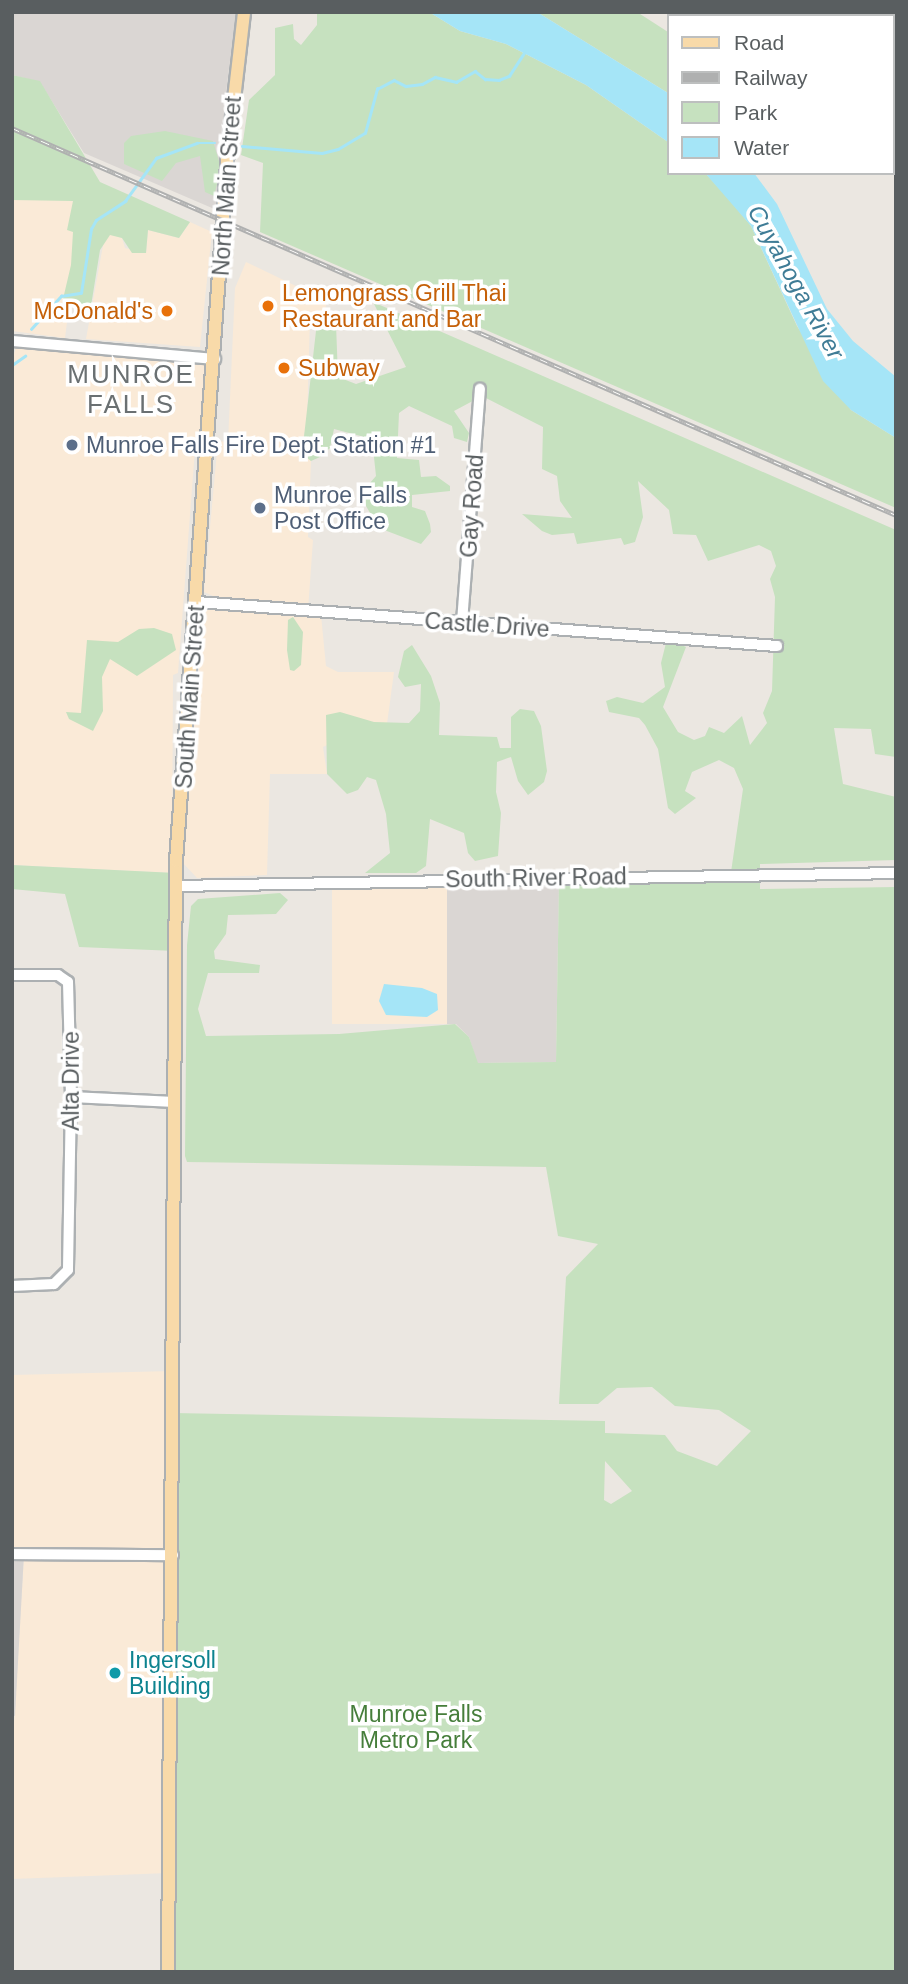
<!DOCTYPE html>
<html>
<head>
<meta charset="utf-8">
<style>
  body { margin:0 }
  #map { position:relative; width:908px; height:1984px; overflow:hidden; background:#ebe7e1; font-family:Arial,sans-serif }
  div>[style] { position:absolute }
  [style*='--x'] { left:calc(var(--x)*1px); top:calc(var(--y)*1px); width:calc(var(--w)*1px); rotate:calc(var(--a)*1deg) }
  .commercial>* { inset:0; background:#faead7; transform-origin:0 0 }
  .industrial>* { inset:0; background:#dad6d3 }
  .green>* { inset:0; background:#c6e1bf }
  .water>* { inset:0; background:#a5e5f7 }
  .stream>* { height:2.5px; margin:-1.25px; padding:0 1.25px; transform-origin:1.25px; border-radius:1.25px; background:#a5e5f7 }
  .roads { filter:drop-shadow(2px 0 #acb0b2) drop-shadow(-2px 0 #acb0b2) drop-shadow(0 2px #acb0b2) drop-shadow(0 -2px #acb0b2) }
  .minor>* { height:10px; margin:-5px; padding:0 5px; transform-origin:5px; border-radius:5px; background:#fff }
  .major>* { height:12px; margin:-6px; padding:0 6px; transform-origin:6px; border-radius:6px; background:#f8daa9 }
  .rail>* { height:5px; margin-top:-2.5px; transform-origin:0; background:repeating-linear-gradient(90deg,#fff 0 8px,#afb0b0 0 16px); box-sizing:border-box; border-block:2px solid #afb0b0 }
  .dots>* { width:19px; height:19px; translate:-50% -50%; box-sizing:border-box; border:4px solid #fff; border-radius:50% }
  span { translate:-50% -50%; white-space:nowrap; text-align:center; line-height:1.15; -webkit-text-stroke:7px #fff; paint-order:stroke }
  .street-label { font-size:23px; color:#595e60 }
  .food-label { font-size:23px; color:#c56008 }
  .left { translate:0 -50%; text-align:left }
  .right { translate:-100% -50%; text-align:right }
  .service-label { font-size:23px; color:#4e5e75 }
  .culture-label { font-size:23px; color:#0d838f }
  .park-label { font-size:23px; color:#467e3b }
  .water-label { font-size:24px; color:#3f7c96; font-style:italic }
  .quarter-label { font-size:26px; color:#6a7072; letter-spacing:2px }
  .frame { position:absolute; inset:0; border:14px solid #595e60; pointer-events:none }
  .legend { position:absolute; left:667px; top:14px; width:228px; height:161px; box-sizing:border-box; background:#fff; border:2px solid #bdbfbf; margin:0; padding:9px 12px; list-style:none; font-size:21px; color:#595e60 }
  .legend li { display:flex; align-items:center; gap:14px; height:35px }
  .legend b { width:35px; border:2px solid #bdbfbf }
</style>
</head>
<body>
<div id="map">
  <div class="commercial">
    <i style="clip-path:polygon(12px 191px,82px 203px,65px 338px,12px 331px)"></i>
    <i style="clip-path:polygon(190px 222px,212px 232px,200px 347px,86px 339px,104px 240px,110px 234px,122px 238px,125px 248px,146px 253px,148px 230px,179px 238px)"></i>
    <i style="clip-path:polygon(246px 262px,327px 301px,323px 319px,310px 318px,307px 424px,300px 449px,311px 461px,308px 537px,313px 540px,308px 610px,222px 600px,204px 592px,218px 441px,228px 442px,235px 288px)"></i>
    <i style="clip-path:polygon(17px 344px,215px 359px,209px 437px,196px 436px,178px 673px,173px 675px,172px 873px,12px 865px,12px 361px)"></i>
    <i style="clip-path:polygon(213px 606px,321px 615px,326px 666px,338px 672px,394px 672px,387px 724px,374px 722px,323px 747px,327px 774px,270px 774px,267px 875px,197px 878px,183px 863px,204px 610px)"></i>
    <i style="left:447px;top:884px;width:140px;height:115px;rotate:90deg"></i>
    <i style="clip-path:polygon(172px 1371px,169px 1873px,12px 1879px,12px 1759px,24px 1554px,12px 1554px,12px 1375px)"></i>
  </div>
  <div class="industrial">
    <i style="clip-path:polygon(12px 12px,236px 12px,225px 101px,219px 211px,84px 153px,40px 82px,12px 75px)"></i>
    <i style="clip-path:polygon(559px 881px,556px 1062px,477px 1063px,469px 1037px,456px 1024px,447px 1024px,447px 884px)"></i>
    <i style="clip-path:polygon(12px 1554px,24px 1554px,15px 1716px,12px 1715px)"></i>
  </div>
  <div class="green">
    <i style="clip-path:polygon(317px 12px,429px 12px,460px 31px,506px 44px,586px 85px,668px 142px,668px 173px,705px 173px,724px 193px,751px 226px,797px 326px,851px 410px,896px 438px,896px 508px,260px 232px,263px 163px,241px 155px,249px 100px,275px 75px,275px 28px,293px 24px,294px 39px,301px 45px,317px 25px)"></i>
    <i style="clip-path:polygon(537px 12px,637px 12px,668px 32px,668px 93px)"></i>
    <i style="clip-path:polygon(809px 12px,896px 12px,896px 143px,892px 16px)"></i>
    <i style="clip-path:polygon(12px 75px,40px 81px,100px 182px,190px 222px,179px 238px,148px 230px,146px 253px,132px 253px,122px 238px,110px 235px,100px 250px,91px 306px,87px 308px,63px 299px,71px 265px,73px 232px,67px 230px,73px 201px,12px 200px)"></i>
    <i style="clip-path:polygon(165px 131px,213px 141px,221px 168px,214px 196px,205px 192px,200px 156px,176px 163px,162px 181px,124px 164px,124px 143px,131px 136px)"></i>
    <i style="clip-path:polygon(evenodd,373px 302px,896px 530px,896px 757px,875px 754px,871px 729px,834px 728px,843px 784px,896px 797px,896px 860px,760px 864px,760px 889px,896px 887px,896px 1972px,168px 1972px,172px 1413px,605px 1421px,605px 1433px,665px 1435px,677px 1451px,717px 1466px,751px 1431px,719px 1410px,675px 1406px,652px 1387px,617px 1388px,598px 1404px,559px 1404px,566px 1277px,598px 1244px,558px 1236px,546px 1167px,187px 1162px,185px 1156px,187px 945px,191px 906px,198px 899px,280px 893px,288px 900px,276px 914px,228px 915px,226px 934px,214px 951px,215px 959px,260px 965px,259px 973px,208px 973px,198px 1009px,206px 1036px,339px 1034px,455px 1024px,469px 1037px,478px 1063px,556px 1062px,559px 881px,730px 879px,743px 789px,734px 768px,719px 760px,692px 772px,685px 791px,696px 798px,675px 814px,668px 808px,658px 749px,645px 725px,639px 718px,609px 712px,606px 701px,617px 697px,643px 703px,665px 687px,661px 663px,666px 643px,672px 641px,686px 647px,663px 707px,678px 732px,694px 740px,705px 736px,709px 727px,724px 733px,742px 716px,750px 745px,767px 723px,763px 713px,772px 691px,775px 597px,770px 579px,776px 566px,771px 551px,759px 545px,708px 561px,696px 535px,673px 534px,669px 510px,638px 481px,643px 517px,635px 542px,624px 545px,621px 538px,577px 544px,574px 533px,552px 535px,542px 531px,522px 514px,572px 518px,560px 501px,557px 476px,542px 469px,543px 427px,482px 396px,454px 411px,469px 433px,467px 442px,454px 438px,452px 426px,409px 406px,399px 413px,397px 458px,419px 460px,421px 477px,436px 476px,450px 486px,450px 491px,412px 495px,412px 507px,425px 511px,430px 524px,431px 532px,421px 544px,379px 528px,366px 506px,363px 491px,376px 476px,372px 439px,334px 429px,330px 448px,320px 457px,311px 461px,302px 454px,317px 322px,336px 324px,338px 377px,356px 384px,406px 367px,373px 302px,605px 1461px,632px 1491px,611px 1504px,604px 1500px,605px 1461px)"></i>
    <i style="clip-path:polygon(293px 617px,303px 632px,301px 665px,294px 671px,290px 670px,287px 650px,288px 620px)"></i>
    <i style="clip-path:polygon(154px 628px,172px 634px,176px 650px,137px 676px,110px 659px,102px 677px,103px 711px,93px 731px,69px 719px,66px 712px,81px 713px,87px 640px,118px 642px,139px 629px)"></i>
    <i style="clip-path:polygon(412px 645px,431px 676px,440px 703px,439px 735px,497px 737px,500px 748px,511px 748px,511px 717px,520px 709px,534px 711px,541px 726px,547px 771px,544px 782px,528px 795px,518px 781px,511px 757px,497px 762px,496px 792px,501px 813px,498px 856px,475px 861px,468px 853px,464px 833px,430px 819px,426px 866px,416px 873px,365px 873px,390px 853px,386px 814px,376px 780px,367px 777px,358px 790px,347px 794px,327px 774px,326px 715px,340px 712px,374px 722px,409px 723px,420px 711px,421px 684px,405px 687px,398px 677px,404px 651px)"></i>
    <i style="clip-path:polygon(12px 865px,176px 873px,176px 951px,79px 947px,65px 894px,12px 889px)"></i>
  </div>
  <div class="water">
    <i style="clip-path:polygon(429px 12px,537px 12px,668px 93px,668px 142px,586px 85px,506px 44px,460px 31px)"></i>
    <i style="clip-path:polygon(705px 173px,754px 173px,777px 204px,827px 309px,853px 341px,896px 377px,896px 438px,851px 410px,823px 381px,751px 226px)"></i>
    <i style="clip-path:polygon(384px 984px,422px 988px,437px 994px,438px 1010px,427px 1017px,386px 1015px,379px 1001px)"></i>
  </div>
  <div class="stream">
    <i style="--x:242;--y:146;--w:80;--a:5"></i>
    <i style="--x:322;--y:153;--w:16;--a:-14"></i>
    <i style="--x:338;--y:149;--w:31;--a:-31"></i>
    <i style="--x:365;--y:133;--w:46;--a:-74.7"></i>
    <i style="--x:377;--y:89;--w:19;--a:-28"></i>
    <i style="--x:394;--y:80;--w:13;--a:27"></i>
    <i style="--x:406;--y:86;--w:16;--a:-7"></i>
    <i style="--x:422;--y:84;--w:15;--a:-28"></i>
    <i style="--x:435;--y:77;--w:22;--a:13"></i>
    <i style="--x:456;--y:82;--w:22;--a:-30"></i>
    <i style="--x:475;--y:71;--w:13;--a:39"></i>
    <i style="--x:485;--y:79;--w:14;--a:4"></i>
    <i style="--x:499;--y:80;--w:11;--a:-22"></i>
    <i style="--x:509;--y:76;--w:27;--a:-57"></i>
    <i style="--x:31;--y:329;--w:45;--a:-47.7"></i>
    <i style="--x:61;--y:296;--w:20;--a:-9"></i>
    <i style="--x:81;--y:293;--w:65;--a:-81.1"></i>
    <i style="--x:91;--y:229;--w:10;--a:-61"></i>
    <i style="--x:96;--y:220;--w:35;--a:-33"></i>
    <i style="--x:125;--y:201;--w:53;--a:-54.2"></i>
    <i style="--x:156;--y:158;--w:44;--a:-20.1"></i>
    <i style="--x:197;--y:143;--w:18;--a:0"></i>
    <i style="--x:12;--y:365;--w:16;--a:-35"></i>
  </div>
  <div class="roads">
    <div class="minor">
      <i style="--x:797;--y:12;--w:7;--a:34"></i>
      <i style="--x:887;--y:12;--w:4;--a:76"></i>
      <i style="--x:12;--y:341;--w:204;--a:5.1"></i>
      <i style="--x:197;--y:602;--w:582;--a:4.34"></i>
      <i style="--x:462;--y:622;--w:234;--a:-85.6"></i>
      <i style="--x:176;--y:886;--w:720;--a:-1.03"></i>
      <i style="--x:12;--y:975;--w:46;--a:0"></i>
      <i style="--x:58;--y:975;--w:12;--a:35"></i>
      <i style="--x:68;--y:982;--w:115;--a:88.5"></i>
      <i style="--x:71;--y:1097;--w:173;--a:91"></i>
      <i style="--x:68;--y:1270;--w:20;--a:135"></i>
      <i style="--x:54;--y:1284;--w:42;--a:177.3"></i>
      <i style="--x:71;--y:1097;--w:104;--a:2.8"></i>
      <i style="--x:12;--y:1554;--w:161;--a:0.4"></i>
    </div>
    <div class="major">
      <i style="--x:168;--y:1972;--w:1111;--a:-89.59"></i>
      <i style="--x:176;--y:861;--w:712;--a:-85.81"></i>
      <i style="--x:228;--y:151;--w:140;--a:-83.4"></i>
    </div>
  </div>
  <div class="rail">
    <i style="--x:12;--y:128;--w:965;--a:23.64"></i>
  </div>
  <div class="dots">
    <i style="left:268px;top:306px;background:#e8710a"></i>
    <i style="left:167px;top:311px;background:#e8710a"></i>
    <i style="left:284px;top:368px;background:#e8710a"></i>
    <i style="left:72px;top:445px;background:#5c6f8a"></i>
    <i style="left:260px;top:508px;background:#5c6f8a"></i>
    <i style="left:115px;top:1673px;background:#0f9aa8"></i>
  </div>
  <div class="street-label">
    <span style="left:227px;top:186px;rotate:-86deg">North Main Street</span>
    <span style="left:472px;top:506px;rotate:-86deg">Gay Road</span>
    <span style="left:487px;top:625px;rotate:4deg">Castle Drive</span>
    <span style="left:190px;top:697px;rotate:-86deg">South Main Street</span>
    <span style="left:536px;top:878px;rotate:-1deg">South River Road</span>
    <span style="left:71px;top:1081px;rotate:-90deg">Alta Drive</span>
  </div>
  <div class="food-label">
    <span class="left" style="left:282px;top:306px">Lemongrass Grill Thai<br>Restaurant and Bar</span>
    <span class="right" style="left:153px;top:311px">McDonald's</span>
    <span class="left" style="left:298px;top:368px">Subway</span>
  </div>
  <div class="service-label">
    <span class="left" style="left:86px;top:445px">Munroe Falls Fire Dept. Station #1</span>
    <span class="left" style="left:274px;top:508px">Munroe Falls<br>Post Office</span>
  </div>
  <div class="culture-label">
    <span class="left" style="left:129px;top:1673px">Ingersoll<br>Building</span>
  </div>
  <div class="park-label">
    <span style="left:416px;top:1727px">Munroe Falls<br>Metro Park</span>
  </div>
  <div class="water-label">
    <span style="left:796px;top:282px;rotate:61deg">Cuyahoga River</span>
  </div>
  <div class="quarter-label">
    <span style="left:131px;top:390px">MUNROE<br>FALLS</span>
  </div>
  <div class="frame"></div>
  <ul class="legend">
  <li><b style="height:9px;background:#f8daa9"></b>Road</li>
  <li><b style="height:9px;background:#afb0b0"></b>Railway</li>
  <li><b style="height:19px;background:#c6e1bf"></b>Park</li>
  <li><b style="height:19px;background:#a5e5f7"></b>Water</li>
  </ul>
</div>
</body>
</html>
